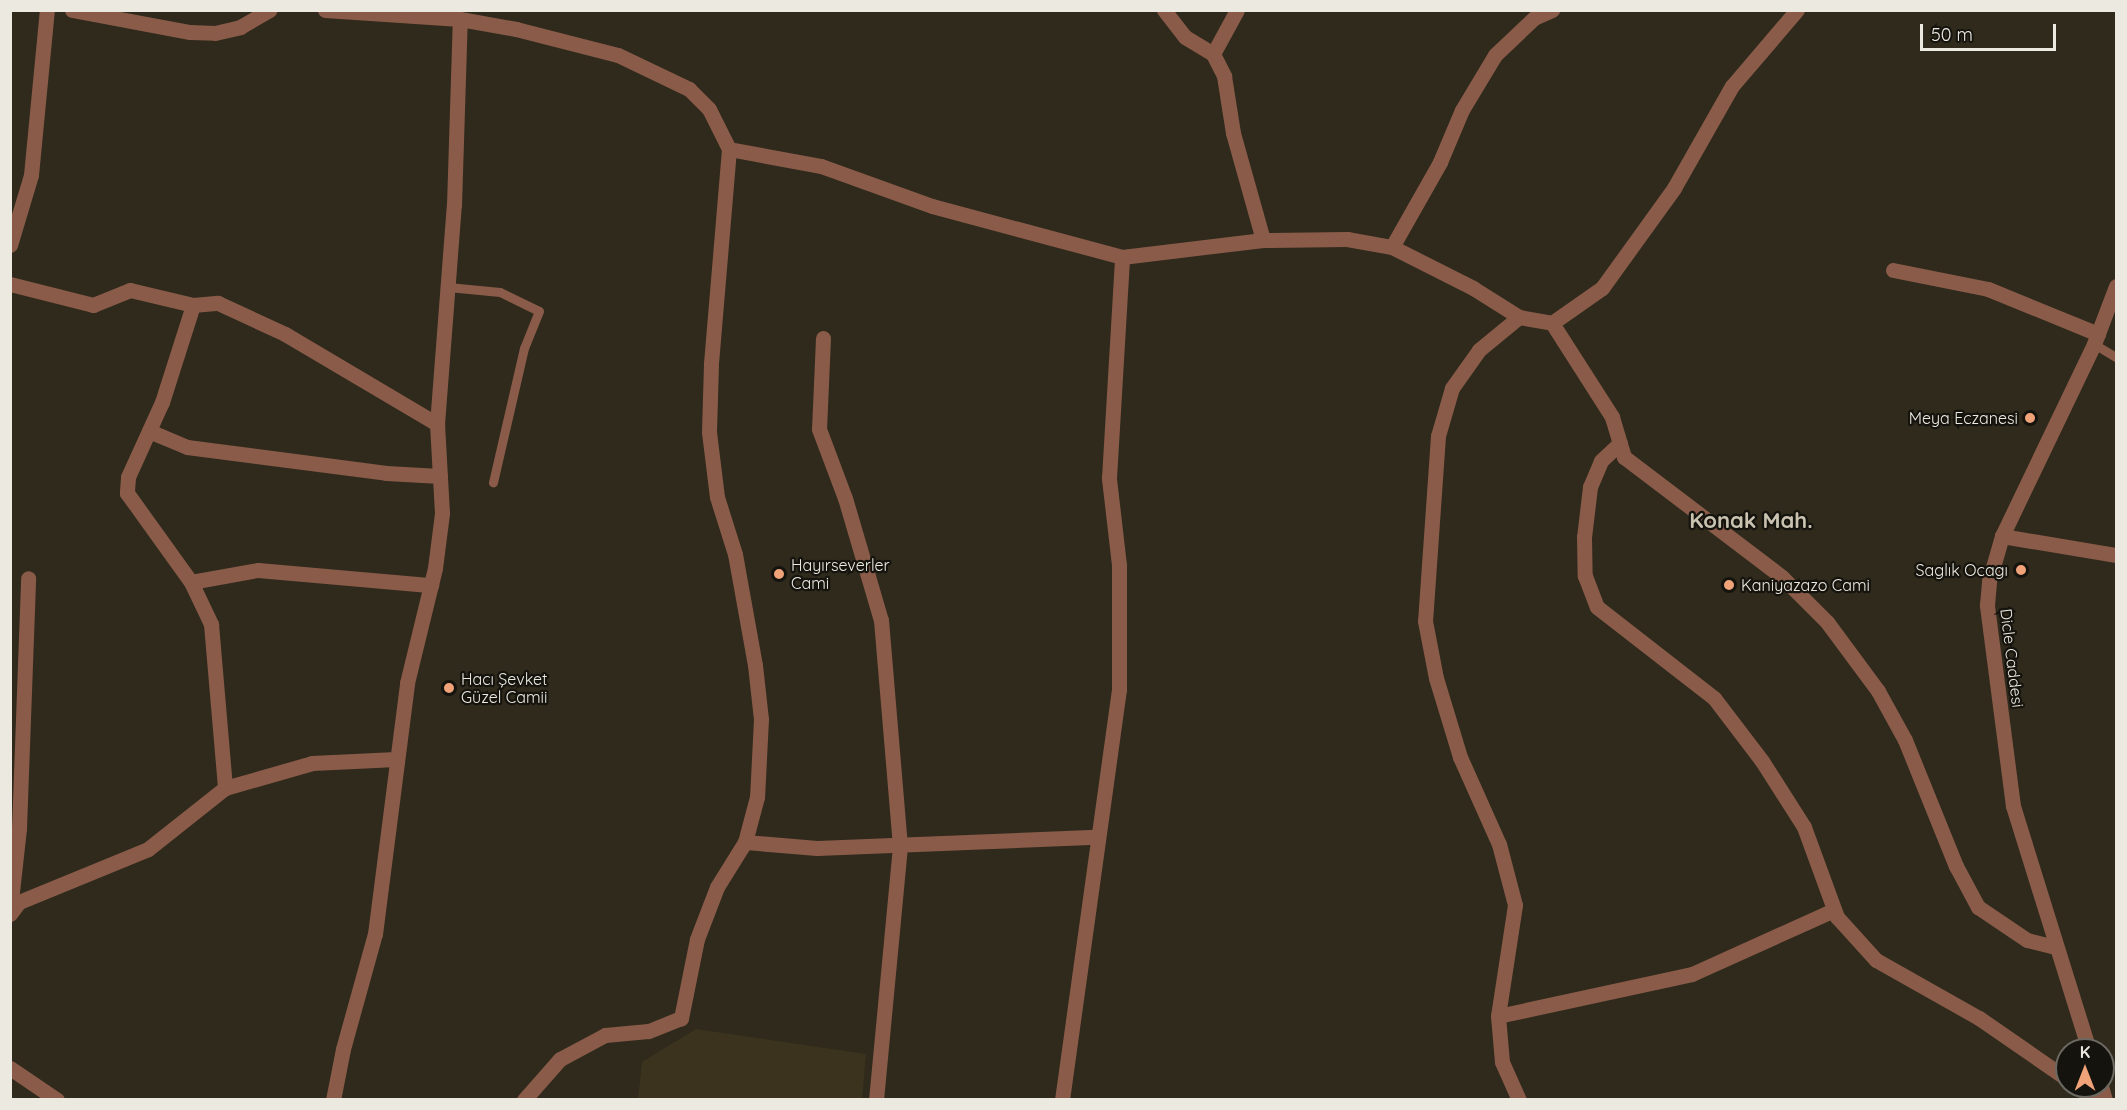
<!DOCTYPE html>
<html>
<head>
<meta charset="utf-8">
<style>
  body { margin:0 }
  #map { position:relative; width:2127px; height:1110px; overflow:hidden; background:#2f2a1c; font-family:Quicksand,sans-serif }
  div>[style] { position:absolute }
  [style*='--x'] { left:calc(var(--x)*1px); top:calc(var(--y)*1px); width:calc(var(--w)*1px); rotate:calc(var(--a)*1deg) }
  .built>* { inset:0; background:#3b331e }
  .service>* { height:9px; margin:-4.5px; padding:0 4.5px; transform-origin:4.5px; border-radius:4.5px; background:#8a5b49 }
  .minor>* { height:15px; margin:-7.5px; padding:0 7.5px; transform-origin:7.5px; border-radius:7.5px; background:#8a5b49 }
  .tertiary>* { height:15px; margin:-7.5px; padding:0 7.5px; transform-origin:7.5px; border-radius:7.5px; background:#8a5b49 }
  .dots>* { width:16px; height:16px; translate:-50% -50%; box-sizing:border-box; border:3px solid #15130d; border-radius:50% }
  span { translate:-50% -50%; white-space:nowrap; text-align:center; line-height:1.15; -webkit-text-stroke:4.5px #15130d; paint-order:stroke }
  .poi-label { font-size:16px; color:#ece9e0 }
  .right { translate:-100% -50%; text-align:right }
  .left { translate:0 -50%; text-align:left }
  .street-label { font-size:16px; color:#ece9e0 }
  .district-label { font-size:22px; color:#c9c2b0; font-weight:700 }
  .frame { position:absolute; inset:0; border:12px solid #ece9e0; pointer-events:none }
  .north { position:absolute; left:2055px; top:1038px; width:60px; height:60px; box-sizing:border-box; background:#15130d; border:2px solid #6b6961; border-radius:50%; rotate:0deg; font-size:16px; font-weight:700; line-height:24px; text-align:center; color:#ece9e0 }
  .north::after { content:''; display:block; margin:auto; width:21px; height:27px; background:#f0a279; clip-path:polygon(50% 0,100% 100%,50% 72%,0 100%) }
  .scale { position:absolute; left:1920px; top:24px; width:136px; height:27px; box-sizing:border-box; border:3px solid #ece9e0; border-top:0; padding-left:8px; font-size:18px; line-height:21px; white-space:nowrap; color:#ece9e0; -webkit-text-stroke:4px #15130d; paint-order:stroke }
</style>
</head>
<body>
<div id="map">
  <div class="built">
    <i style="clip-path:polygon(696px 1029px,866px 1054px,862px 1099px,638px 1099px,642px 1062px)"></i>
  </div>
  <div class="service">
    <i style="--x:448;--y:287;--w:52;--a:5.5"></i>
    <i style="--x:500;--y:292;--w:43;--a:26"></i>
    <i style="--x:539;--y:311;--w:40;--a:112"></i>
    <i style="--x:524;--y:348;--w:138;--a:103"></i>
    <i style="--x:2094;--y:344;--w:26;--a:31"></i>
  </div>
  <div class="minor">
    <i style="--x:72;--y:10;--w:120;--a:10.6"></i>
    <i style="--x:190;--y:32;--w:25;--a:2"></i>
    <i style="--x:215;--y:33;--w:26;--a:-13"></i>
    <i style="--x:240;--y:27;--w:34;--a:-30"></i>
    <i style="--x:1164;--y:10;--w:34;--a:52"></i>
    <i style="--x:1185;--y:37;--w:33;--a:31"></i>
    <i style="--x:1213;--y:54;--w:25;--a:63"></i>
    <i style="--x:1224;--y:76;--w:58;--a:81"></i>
    <i style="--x:1233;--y:133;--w:111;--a:74.3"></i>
    <i style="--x:1213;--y:54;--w:50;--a:-61.4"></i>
    <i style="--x:729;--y:149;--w:94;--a:10.5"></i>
    <i style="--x:821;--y:166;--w:118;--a:19.8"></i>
    <i style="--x:932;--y:206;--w:197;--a:15"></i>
    <i style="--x:1122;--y:257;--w:142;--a:-6.9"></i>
    <i style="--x:1263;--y:240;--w:84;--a:-0.7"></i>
    <i style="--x:1347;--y:239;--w:46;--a:10.1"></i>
    <i style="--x:1392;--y:247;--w:91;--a:26.8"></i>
    <i style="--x:1473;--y:288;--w:54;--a:32.2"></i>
    <i style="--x:1519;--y:317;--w:34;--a:10"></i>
    <i style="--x:1552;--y:323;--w:61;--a:-35"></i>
    <i style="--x:1602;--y:288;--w:123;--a:-54.2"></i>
    <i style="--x:1674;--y:188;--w:117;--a:-60.4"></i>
    <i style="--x:1732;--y:86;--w:100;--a:-49.5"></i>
    <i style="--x:10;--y:245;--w:73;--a:-73.3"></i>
    <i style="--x:31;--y:175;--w:166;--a:-84.5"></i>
    <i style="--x:1392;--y:247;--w:98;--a:-60.5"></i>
    <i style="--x:1440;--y:162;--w:56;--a:-67.1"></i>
    <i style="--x:1462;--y:110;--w:64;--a:-59"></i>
    <i style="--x:1495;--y:55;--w:54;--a:-43.5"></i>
    <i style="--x:1534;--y:18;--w:20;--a:-24"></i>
    <i style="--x:1893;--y:270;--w:97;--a:11.3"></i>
    <i style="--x:1988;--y:289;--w:119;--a:22.2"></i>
    <i style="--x:10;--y:284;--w:86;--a:14.2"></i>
    <i style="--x:93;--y:305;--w:40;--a:-22"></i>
    <i style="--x:130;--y:290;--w:65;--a:13.4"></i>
    <i style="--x:193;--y:305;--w:25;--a:-5"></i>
    <i style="--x:218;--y:303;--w:74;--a:24.8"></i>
    <i style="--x:285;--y:334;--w:177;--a:30.6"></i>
    <i style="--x:193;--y:305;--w:102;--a:107.7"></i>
    <i style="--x:162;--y:402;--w:82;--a:114.4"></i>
    <i style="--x:128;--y:477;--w:16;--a:94"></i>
    <i style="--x:127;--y:493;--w:110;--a:54.3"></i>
    <i style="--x:191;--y:582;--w:47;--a:64.5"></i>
    <i style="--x:211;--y:624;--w:165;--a:85.1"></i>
    <i style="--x:1519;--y:317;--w:52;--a:140.5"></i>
    <i style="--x:1479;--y:350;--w:47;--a:125.4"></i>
    <i style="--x:1452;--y:388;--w:50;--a:106.3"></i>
    <i style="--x:1438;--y:436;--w:185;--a:94"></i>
    <i style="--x:1425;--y:621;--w:58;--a:79.1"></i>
    <i style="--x:1436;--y:678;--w:83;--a:73.1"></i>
    <i style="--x:1460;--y:757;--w:95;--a:65.9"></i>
    <i style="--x:1499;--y:844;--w:63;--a:75.3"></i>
    <i style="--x:1515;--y:905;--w:112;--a:98.7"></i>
    <i style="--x:1498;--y:1016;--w:46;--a:85"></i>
    <i style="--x:1502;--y:1062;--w:42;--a:65.9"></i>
    <i style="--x:1552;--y:323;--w:112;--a:57.4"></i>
    <i style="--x:1612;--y:417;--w:42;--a:73.3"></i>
    <i style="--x:1624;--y:457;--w:198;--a:37.2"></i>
    <i style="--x:1782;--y:577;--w:64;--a:45"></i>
    <i style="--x:1827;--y:622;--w:86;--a:53.5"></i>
    <i style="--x:1878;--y:691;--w:56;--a:61.1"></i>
    <i style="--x:1905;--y:740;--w:136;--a:68"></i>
    <i style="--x:1956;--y:866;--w:47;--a:61.8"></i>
    <i style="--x:1978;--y:907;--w:59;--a:34"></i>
    <i style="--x:2027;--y:940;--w:30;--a:14"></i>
    <i style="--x:823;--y:338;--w:91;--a:92.5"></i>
    <i style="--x:819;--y:429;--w:74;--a:69.4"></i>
    <i style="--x:845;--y:498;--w:127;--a:73.6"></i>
    <i style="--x:881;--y:620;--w:227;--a:85.2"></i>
    <i style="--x:900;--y:846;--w:255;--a:95.4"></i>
    <i style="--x:149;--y:431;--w:41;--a:22.8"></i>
    <i style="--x:187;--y:447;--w:201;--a:7.4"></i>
    <i style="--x:386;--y:473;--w:54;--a:3.2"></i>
    <i style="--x:1620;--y:443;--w:26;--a:137"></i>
    <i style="--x:1601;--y:461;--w:28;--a:113"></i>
    <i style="--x:1590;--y:487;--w:50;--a:96.8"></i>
    <i style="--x:1584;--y:537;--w:39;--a:89"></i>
    <i style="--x:1585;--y:576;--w:33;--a:69"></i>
    <i style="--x:1597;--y:607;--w:148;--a:37.9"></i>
    <i style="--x:1714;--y:698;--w:79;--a:52.7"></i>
    <i style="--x:1762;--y:761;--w:78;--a:57.5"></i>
    <i style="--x:1804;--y:827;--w:96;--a:69.9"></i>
    <i style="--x:1837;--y:917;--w:58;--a:47.8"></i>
    <i style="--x:1876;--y:960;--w:118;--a:29.4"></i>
    <i style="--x:1979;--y:1018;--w:107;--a:34.7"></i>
    <i style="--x:2002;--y:536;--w:116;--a:9.5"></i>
    <i style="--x:191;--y:582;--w:68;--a:-10.2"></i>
    <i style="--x:258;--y:570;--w:174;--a:5"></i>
    <i style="--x:745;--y:842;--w:72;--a:4.8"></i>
    <i style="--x:817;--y:848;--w:279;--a:-2.3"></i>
    <i style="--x:10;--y:910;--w:82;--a:-83.7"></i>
    <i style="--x:19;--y:828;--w:250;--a:-87.9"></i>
    <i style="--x:10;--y:914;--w:15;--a:-53"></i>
    <i style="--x:19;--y:902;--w:139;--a:-22.3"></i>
    <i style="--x:148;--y:849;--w:98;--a:-38.4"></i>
    <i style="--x:225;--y:788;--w:91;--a:-16"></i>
    <i style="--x:312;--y:763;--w:84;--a:-2.7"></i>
    <i style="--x:1498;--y:1016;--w:198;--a:-12.2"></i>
    <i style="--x:1692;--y:974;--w:156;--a:-24.3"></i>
    <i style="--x:2077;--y:1086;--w:23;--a:38"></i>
    <i style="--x:333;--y:1100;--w:52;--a:-78.9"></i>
    <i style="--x:343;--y:1049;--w:119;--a:-74.5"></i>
    <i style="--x:375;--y:934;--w:253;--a:-82.7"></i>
    <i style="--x:407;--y:683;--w:118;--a:-76.3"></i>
    <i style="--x:435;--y:568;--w:55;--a:-82.7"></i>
    <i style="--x:442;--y:513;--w:89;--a:-93.2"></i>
    <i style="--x:437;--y:424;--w:220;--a:-85.6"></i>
    <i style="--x:454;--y:205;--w:186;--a:-88.2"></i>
    <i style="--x:1062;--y:1100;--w:414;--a:-82.1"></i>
    <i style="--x:1119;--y:690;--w:125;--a:-90"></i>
    <i style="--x:1119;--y:565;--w:88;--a:-96.6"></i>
    <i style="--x:1109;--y:478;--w:221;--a:-86.6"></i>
  </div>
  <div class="tertiary">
    <i style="--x:325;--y:10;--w:135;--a:3.8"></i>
    <i style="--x:460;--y:19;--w:57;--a:10.1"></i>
    <i style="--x:516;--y:29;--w:105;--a:14.3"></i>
    <i style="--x:618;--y:55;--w:79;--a:25.6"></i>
    <i style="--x:689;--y:89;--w:28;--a:45"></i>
    <i style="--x:709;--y:109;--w:45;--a:63.4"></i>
    <i style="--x:729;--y:149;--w:216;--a:94.8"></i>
    <i style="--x:711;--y:364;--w:68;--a:91.7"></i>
    <i style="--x:709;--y:432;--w:65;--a:83"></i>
    <i style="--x:717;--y:497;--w:60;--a:72.5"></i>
    <i style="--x:735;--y:554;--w:113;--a:79.8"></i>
    <i style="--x:755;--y:665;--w:54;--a:83.7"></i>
    <i style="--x:761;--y:719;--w:78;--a:92.9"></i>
    <i style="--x:757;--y:797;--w:47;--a:104.9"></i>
    <i style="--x:745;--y:842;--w:53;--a:121.9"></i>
    <i style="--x:717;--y:887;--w:56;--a:111"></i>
    <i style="--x:697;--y:939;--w:81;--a:101.4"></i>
    <i style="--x:681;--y:1018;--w:35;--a:158"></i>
    <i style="--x:648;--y:1031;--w:43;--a:174.7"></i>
    <i style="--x:605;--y:1035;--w:51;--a:151.9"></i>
    <i style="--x:560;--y:1059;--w:55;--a:131.3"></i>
    <i style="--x:2089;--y:1050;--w:256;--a:-107.3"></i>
    <i style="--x:2013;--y:806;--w:203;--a:-97.4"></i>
    <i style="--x:1987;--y:605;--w:24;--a:-85"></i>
    <i style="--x:1989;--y:581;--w:47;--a:-73.9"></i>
    <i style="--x:2002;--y:536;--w:213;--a:-64.4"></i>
    <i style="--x:2094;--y:344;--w:62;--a:-69.2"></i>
    <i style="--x:10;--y:1068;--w:57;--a:34.2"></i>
    <i style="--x:2101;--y:1086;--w:15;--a:74"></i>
  </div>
  <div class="dots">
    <i style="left:2030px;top:418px;background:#f0a279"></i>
    <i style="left:2021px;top:570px;background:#f0a279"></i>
    <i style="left:779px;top:574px;background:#f0a279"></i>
    <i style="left:1729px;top:585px;background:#f0a279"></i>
    <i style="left:449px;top:688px;background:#f0a279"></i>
  </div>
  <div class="poi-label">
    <span class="right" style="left:2018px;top:418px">Meya Eczanesi</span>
    <span class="left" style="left:791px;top:574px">Hayırseverler<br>Cami</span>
    <span class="right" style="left:2008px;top:570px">Saglık Ocagı</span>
    <span class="left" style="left:1741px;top:585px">Kaniyazazo Cami</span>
    <span class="left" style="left:461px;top:688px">Hacı Şevket<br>Güzel Camii</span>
  </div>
  <div class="street-label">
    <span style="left:2012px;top:658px;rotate:83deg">Dicle Caddesi</span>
  </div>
  <div class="district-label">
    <span style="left:1751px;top:521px">Konak Mah.</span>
  </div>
  <div class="frame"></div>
  <div class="north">K</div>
  <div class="scale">50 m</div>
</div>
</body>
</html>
